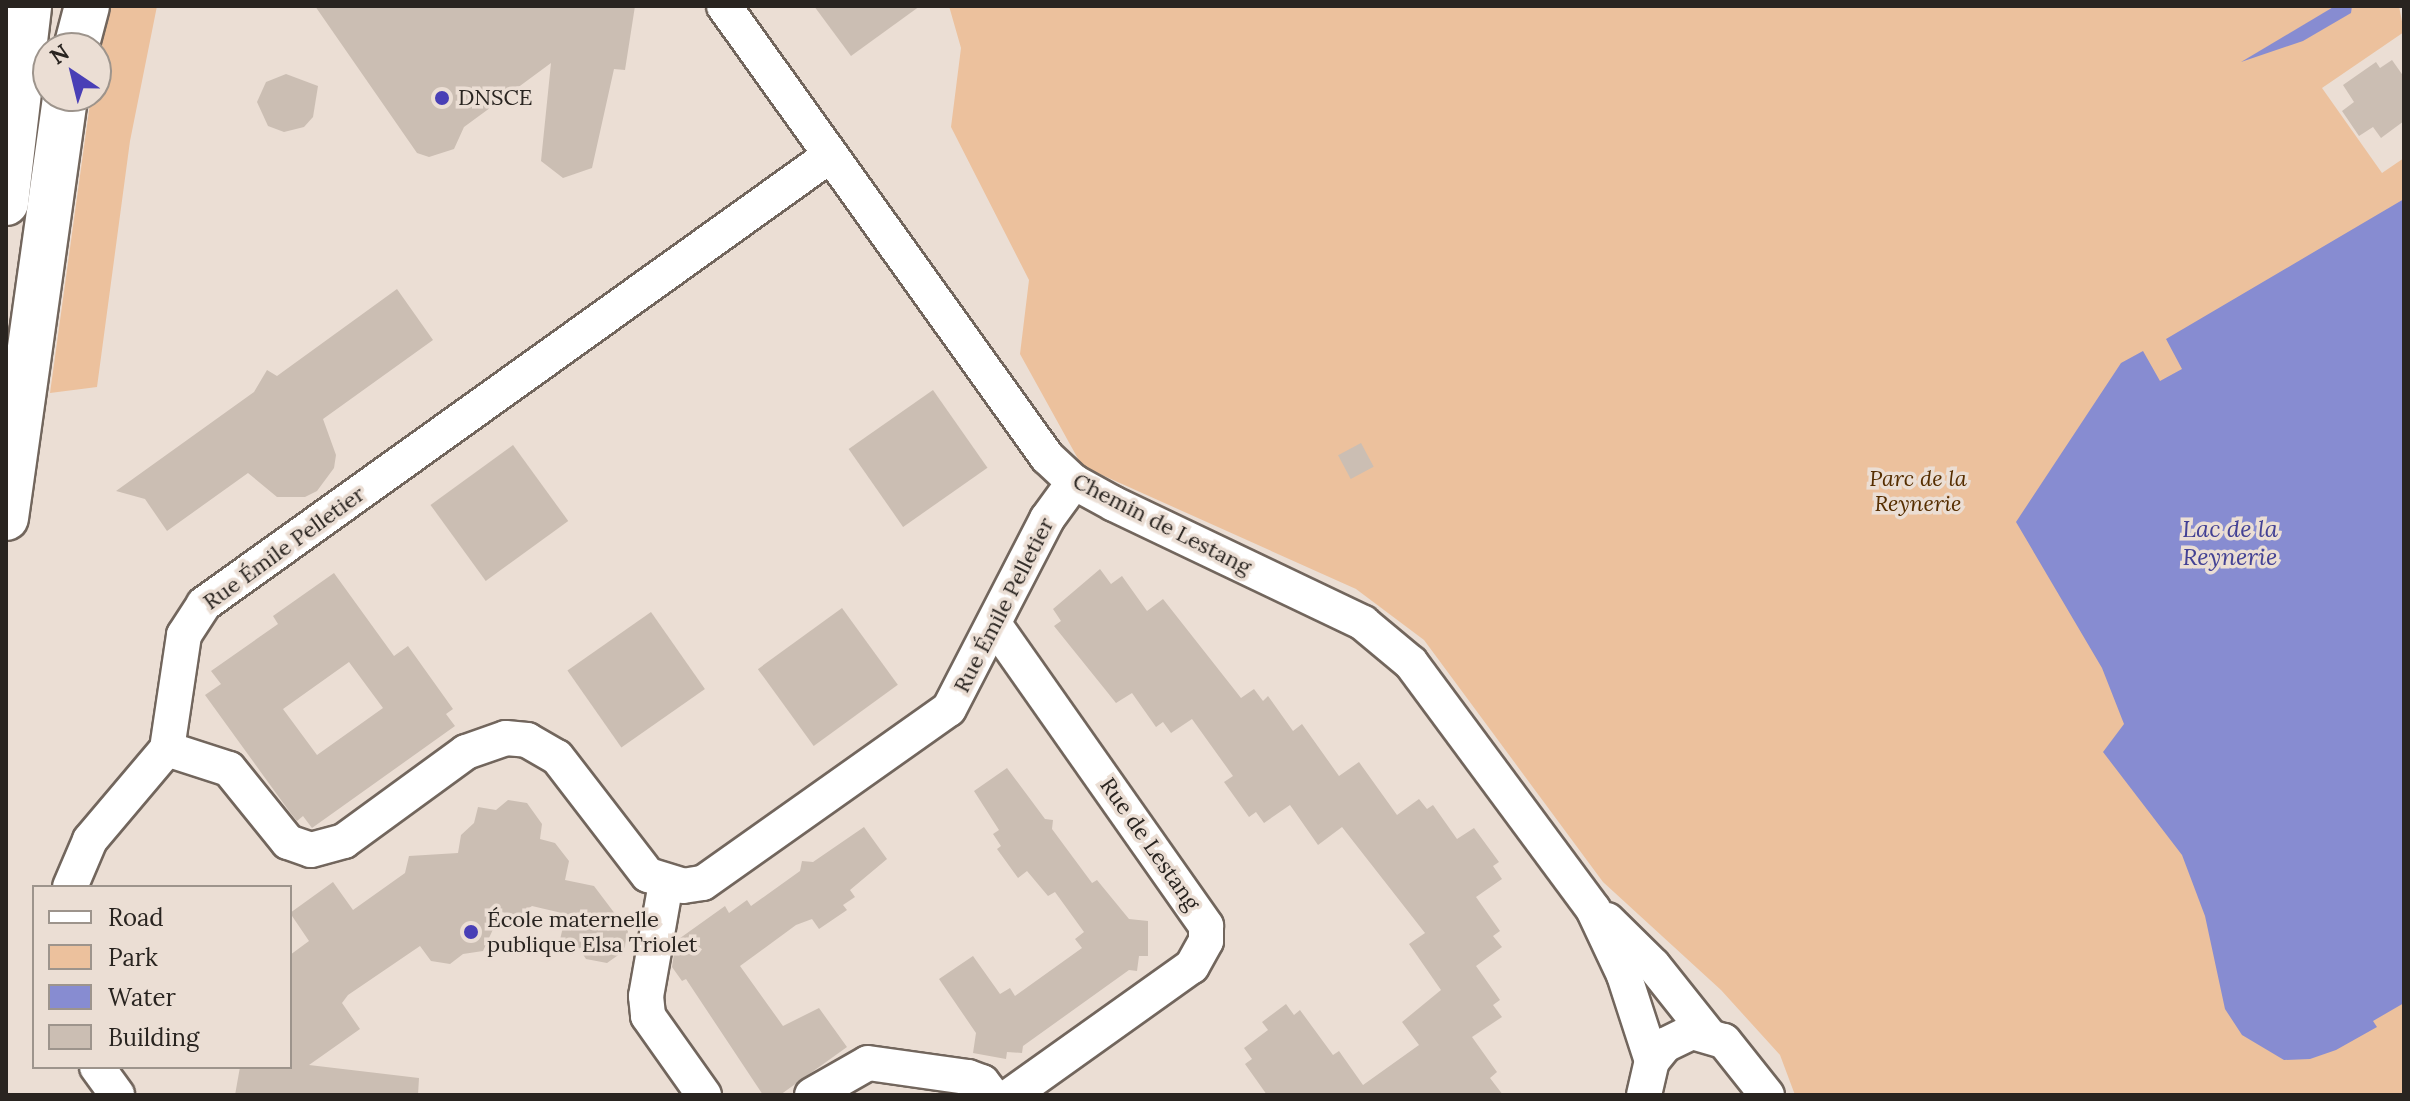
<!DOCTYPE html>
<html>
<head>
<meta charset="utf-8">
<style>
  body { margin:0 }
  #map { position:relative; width:2410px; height:1101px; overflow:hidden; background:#ebded4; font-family:Lora,serif }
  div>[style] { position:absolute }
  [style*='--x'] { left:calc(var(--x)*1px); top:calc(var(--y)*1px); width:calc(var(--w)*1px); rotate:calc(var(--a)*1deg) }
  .green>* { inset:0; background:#ecc19d }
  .water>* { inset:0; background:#878cd1 }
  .building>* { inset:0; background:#cbbeb3; transform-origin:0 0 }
  .roads { filter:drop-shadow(2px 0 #72665d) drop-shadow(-2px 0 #72665d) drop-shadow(0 2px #72665d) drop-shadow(0 -2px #72665d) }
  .minor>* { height:34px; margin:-17px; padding:0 17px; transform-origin:17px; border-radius:17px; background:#fff }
  .secondary>* { height:44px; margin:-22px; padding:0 22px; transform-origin:22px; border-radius:22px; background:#fff }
  .dots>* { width:22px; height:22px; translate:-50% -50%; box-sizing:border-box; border:4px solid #ebded4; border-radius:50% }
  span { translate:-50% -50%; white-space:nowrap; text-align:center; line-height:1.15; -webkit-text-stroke:7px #ebded4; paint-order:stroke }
  .poi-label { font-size:22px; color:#292420 }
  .left { translate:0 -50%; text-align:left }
  .park-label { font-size:22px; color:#562e00; font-style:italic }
  .street-label { font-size:22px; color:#292420 }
  .water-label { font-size:24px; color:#434194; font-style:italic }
  .frame { position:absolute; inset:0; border:8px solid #292420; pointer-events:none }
  .legend { position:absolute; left:32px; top:885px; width:260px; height:184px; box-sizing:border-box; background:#ebded4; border:2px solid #9d948c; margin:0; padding:10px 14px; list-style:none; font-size:24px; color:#292420 }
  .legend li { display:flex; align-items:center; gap:16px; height:40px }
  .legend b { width:40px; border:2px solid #9d948c }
  .north { position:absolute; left:32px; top:32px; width:80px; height:80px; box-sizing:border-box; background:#ebded4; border:2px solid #9d948c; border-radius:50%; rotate:325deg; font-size:22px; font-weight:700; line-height:32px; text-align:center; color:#292420 }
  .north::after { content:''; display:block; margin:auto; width:28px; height:36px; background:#493fb6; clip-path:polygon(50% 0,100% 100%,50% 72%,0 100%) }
</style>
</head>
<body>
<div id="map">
  <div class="green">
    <i style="clip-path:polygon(108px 6px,157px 6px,130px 141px,97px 387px,50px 393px,91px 96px,96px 96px,100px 31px)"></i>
    <i style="clip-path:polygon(949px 6px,2399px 6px,2404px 32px,2322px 88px,2382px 173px,2404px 158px,2404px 1095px,1795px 1095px,1780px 1055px,1721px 990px,1603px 882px,1424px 640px,1356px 589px,1082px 466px,1020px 354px,1029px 280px,951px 127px,961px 48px)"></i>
  </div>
  <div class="water">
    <i style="clip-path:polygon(2335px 6px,2352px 6px,2351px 13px,2303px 41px,2241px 62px)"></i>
    <i style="clip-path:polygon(2404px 199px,2404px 1003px,2373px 1021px,2377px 1027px,2336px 1050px,2310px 1059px,2284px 1060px,2242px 1035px,2225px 1009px,2205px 916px,2182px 855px,2103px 752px,2124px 724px,2102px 668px,2016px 522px,2121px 363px,2143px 351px,2160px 381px,2182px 369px,2166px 339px)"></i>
  </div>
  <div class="building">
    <i style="clip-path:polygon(315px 6px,635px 6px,625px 70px,614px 69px,592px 168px,563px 178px,541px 161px,551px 63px,464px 127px,454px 149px,429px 157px,417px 153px)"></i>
    <i style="clip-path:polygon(814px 6px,920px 6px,851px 56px)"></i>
    <i style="clip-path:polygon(2392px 60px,2404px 77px,2404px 121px,2381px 138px,2373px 127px,2359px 136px,2342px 111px,2354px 102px,2343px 85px,2376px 62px,2380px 68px)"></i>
    <i style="clip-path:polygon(286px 74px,318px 86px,313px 117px,304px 127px,284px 132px,268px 126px,257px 102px,266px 82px)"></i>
    <i style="clip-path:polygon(397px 289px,433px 340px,323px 419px,336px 455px,334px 468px,317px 491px,305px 497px,277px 497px,248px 473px,167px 531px,145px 499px,116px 491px,254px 392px,267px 370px,277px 376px)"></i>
    <i style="left:933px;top:390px;width:95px;height:103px;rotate:55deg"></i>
    <i style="left:1361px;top:443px;width:27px;height:26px;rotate:62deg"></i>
    <i style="left:513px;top:445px;width:94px;height:102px;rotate:54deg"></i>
    <i style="clip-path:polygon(1100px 569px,1111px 584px,1122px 576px,1147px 611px,1163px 599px,1241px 698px,1254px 689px,1263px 701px,1268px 696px,1293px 731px,1302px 724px,1339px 776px,1359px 762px,1397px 815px,1419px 799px,1427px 809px,1433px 805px,1457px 839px,1474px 828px,1499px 862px,1493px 866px,1502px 879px,1476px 897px,1500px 931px,1493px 936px,1502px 947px,1476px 966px,1500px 1000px,1493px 1005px,1502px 1017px,1472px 1037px,1497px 1072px,1490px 1078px,1503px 1095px,1267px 1095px,1245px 1064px,1252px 1059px,1244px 1048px,1268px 1030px,1262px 1022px,1286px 1004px,1294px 1015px,1300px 1010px,1333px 1055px,1339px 1051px,1363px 1085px,1419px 1045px,1402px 1022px,1441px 990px,1409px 944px,1425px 933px,1342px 827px,1318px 845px,1290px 805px,1264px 823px,1256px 812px,1249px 817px,1224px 782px,1233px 776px,1192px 719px,1171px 733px,1163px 722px,1156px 727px,1132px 693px,1116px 703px,1054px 626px,1061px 621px,1053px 609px)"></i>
    <i style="clip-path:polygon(evenodd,334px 573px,394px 656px,408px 646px,453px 709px,446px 714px,455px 726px,312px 828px,303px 816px,297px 821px,289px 811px,205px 695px,221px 684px,211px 671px,278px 624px,273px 616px,334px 573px,349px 662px,383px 708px,317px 755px,283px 709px,349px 662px)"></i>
    <i style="left:842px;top:608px;width:95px;height:104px;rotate:54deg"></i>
    <i style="left:651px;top:612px;width:94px;height:102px;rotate:55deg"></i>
    <i style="clip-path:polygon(1007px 768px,1045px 819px,1053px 820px,1052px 829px,1092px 883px,1097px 880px,1129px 919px,1148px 921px,1148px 956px,1139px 956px,1137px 971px,1129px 970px,1023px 1046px,1022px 1053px,1007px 1052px,1006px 1059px,973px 1053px,976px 1033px,939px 979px,973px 956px,1000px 994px,1010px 988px,1015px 996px,1082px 948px,1075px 939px,1084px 932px,1055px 892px,1048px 896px,1027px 871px,1018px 878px,997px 849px,1001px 846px,993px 834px,999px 830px,974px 791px)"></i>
    <i style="clip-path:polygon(508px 800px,527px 803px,542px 824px,540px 839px,555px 843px,569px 861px,565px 880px,594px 886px,628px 931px,624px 951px,607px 963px,586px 959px,578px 947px,559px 944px,566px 914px,532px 906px,519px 915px,501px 912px,483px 951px,463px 954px,450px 964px,431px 961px,420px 946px,348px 995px,342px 1003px,360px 1029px,309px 1065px,419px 1078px,418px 1095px,235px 1095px,240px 1067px,290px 1067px,290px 955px,309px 941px,290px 913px,333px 882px,353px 910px,405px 873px,409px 856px,458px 853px,461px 835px,474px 823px,478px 807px,496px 810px)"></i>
    <i style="clip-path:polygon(864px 827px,887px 859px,850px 890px,855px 897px,843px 905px,847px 910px,819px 929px,812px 919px,796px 925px,740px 966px,783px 1026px,819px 1008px,847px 1047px,780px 1095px,763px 1095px,686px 979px,682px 981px,672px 967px,676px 941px,725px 906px,729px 913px,747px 900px,751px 906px,800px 871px,802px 861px,813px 862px)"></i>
  </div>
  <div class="roads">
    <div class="minor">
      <i style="--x:724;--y:6;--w:555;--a:54.39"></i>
      <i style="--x:1047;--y:457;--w:37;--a:43"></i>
      <i style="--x:1074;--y:482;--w:46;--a:28.8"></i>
      <i style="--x:1114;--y:504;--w:276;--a:25.5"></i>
      <i style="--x:1363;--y:623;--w:62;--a:39.8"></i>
      <i style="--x:1411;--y:663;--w:306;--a:53.5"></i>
      <i style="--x:1593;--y:909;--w:73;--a:64.8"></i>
      <i style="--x:1624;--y:975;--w:90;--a:72"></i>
      <i style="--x:994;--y:624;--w:369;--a:54.9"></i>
      <i style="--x:1206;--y:926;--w:15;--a:90"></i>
      <i style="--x:1206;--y:941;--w:29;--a:119"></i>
      <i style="--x:1192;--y:966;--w:222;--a:144.5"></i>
      <i style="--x:167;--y:749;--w:65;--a:17.9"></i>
      <i style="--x:229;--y:769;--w:94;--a:51.1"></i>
      <i style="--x:288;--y:842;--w:24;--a:19"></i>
      <i style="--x:311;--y:850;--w:34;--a:-15"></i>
      <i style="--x:344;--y:841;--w:151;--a:-36.1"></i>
      <i style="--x:466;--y:752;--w:42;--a:-19.3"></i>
      <i style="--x:506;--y:738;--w:21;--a:5"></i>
      <i style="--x:527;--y:740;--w:34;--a:30"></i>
      <i style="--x:557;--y:757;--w:149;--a:52.4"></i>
      <i style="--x:648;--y:875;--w:37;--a:17"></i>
      <i style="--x:683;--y:886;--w:20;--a:-9"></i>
      <i style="--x:703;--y:883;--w:301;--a:-35.3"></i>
      <i style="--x:949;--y:709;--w:214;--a:-62.7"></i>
      <i style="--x:1047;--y:519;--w:46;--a:-53.9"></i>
      <i style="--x:666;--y:883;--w:115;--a:100"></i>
      <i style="--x:646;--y:996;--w:20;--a:84"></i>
      <i style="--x:648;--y:1016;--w:97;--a:54.7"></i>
      <i style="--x:70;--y:887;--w:51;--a:-66.9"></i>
      <i style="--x:90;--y:840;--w:119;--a:-49.8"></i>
      <i style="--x:167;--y:749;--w:115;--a:-81.5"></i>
      <i style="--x:184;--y:635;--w:37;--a:-57"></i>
      <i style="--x:204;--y:604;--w:768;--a:-35.62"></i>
      <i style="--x:1607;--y:920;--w:64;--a:44.4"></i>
      <i style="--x:1653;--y:965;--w:87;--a:51.5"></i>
      <i style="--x:97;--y:1067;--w:34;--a:54"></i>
      <i style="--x:812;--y:1095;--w:64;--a:-29.7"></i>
      <i style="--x:868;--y:1063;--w:101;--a:8"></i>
      <i style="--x:968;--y:1077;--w:15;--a:20"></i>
      <i style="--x:982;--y:1082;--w:16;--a:52"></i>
      <i style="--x:1644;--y:1095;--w:35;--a:-77"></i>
      <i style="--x:1652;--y:1061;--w:21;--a:-51"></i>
      <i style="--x:1665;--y:1045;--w:30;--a:-26"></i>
      <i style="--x:1692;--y:1032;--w:33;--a:16"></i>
      <i style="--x:1724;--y:1041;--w:69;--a:51.5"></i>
    </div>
    <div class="secondary">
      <i style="--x:76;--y:48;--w:43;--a:-75.3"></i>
      <i style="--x:6;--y:203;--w:198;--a:-83.3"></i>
      <i style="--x:6;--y:518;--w:426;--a:-82"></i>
    </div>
  </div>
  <div class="dots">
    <i style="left:442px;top:98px;background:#493fb6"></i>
    <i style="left:471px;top:932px;background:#493fb6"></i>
  </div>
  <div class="poi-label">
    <span class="left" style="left:458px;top:98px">DNSCE</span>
    <span class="left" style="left:487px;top:932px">École maternelle<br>publique Elsa Triolet</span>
  </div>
  <div class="park-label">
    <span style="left:1918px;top:491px">Parc de la<br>Reynerie</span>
  </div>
  <div class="street-label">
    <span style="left:1162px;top:524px;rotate:27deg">Chemin de Lestang</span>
    <span style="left:284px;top:548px;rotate:-36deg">Rue Émile Pelletier</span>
    <span style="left:1004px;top:605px;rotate:-63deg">Rue Émile Pelletier</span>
    <span style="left:1150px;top:844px;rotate:55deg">Rue de Lestang</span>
  </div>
  <div class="water-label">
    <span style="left:2230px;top:543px">Lac de la<br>Reynerie</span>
  </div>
  <div class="frame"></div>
  <ul class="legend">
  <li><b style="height:10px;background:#fff"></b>Road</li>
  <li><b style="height:22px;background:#ecc19d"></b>Park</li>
  <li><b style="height:22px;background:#878cd1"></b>Water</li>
  <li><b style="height:22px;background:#cbbeb3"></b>Building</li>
  </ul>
  <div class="north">N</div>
</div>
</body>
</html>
